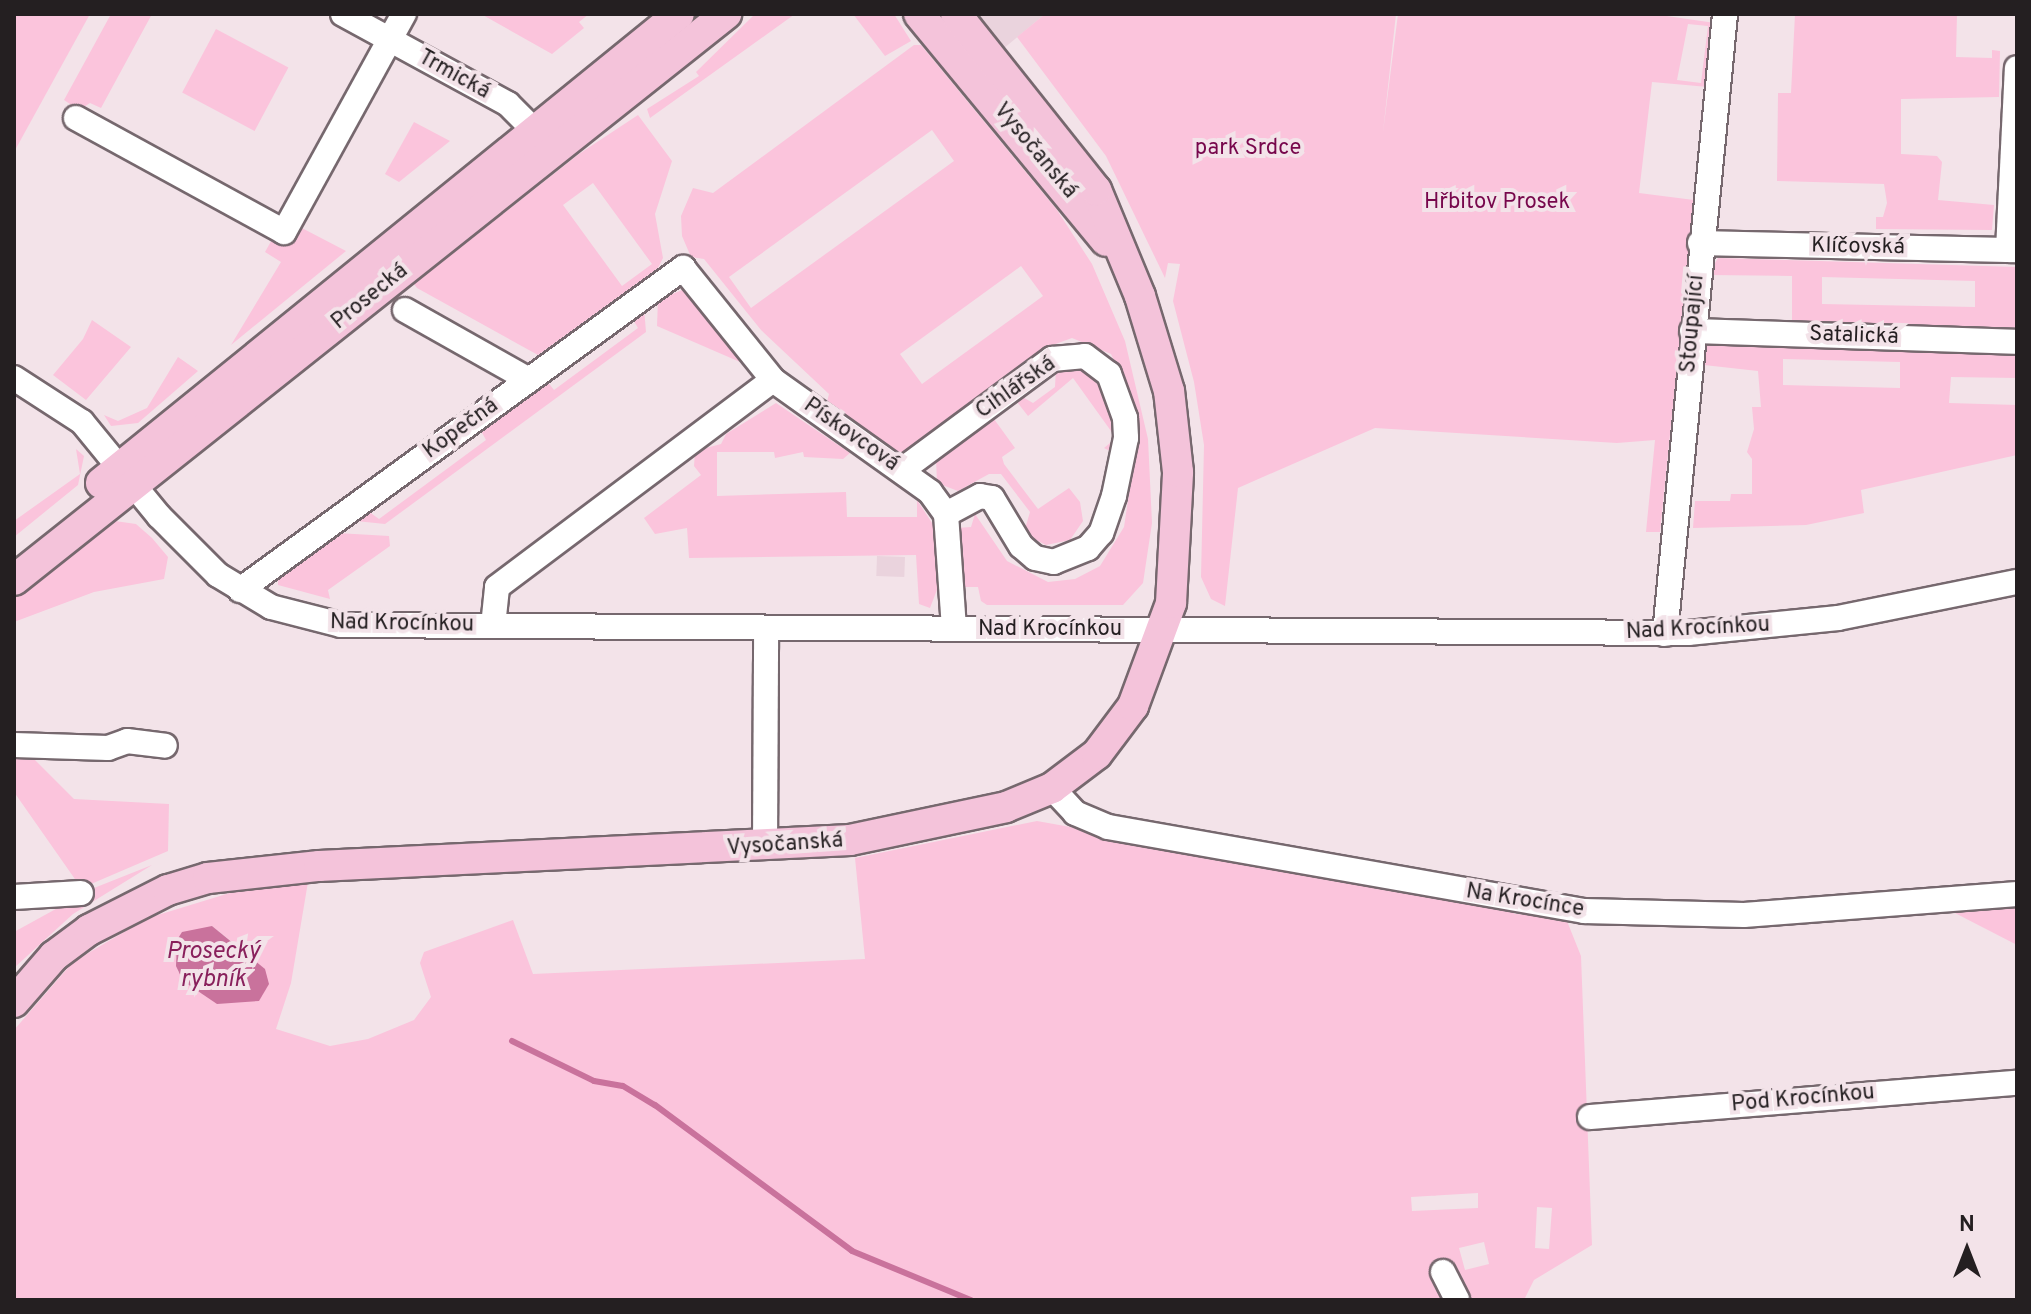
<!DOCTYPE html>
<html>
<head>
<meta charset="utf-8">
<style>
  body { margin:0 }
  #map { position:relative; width:2031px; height:1314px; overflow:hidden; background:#f3e3e9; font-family:Overpass,sans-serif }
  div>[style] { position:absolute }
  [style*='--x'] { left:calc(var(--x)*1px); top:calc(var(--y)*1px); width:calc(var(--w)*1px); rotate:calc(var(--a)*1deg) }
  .built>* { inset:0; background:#ead3dd; transform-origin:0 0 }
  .green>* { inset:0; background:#fbc4dc; transform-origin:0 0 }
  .water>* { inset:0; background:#c9729c }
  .stream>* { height:6px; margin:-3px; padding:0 3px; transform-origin:3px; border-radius:3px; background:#c9729c }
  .roads { filter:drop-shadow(2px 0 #76686e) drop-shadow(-2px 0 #76686e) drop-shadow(0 2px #76686e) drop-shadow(0 -2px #76686e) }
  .minor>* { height:24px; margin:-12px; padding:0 12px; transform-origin:12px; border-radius:12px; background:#fff }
  .major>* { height:30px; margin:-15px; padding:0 15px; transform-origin:15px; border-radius:15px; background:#f4c3da }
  span { translate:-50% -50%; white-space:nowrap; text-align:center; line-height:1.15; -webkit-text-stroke:8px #f3e3e9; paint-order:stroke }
  .street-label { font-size:22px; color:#241f21 }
  .park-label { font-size:22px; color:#77074c }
  .water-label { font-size:24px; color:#89205c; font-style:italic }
  .frame { position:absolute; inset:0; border:16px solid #241f21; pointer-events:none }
  .north { position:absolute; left:1927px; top:1210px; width:80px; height:80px; -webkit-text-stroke:6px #f3e3e9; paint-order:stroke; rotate:0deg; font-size:22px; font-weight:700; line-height:32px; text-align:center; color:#241f21 }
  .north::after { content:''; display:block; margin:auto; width:28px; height:36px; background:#241f21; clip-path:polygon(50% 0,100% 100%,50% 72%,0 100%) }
</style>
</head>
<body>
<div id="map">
  <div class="built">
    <i style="clip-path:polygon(975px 14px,1045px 14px,1003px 49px)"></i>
    <i style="left:877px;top:556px;width:28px;height:20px;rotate:2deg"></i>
  </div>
  <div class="green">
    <i style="clip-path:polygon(14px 14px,90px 14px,14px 152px)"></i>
    <i style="clip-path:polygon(111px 14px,152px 14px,101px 108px,90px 103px,79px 110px,64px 100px)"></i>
    <i style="clip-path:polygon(481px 14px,589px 14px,579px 22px,584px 28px,552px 54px)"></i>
    <i style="clip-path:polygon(755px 14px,795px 14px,650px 118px,647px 109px,699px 76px,696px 72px)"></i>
    <i style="clip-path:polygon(853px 14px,894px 14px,911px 41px,885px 56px)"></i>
    <i style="clip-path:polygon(evenodd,1045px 14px,1396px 14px,1383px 132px,1398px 14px,1653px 14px,1715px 23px,1708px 87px,1652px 82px,1639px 193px,1694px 200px,1660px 532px,1646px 532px,1655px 440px,1617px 443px,1375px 428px,1238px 488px,1225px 606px,1211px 599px,1201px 577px,1204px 445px,1194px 382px,1173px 301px,1180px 264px,1168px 263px,1165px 278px,1106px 156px,1017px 37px,1045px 14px,1688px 24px,1708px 26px,1701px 83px,1677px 80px,1688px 24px)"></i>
    <i style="clip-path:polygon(1795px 14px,1957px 14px,1956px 57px,1992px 58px,1992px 50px,2000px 51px,1999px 97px,1901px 99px,1901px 154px,1937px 156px,1942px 162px,1938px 200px,1994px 205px,1992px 230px,1876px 229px,1876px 217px,1883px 217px,1887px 203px,1884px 184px,1777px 181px,1778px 93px,1791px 93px)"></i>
    <i style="left:216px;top:29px;width:82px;height:72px;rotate:28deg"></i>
    <i style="clip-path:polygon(evenodd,914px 45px,921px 45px,1057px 210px,1092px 264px,1125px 341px,1148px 439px,1152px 523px,1143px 583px,1123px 605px,987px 605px,981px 601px,978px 587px,961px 587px,957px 528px,971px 527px,975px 514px,1007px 561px,1048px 582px,1075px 579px,1100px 566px,1124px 527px,1138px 434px,1134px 404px,1111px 354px,1072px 338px,1050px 346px,913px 450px,894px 455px,826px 406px,829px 394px,761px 330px,704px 259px,691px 257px,682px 236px,681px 216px,693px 188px,713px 193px,914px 45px,932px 130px,954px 161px,751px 308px,729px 277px,932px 130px,914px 45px,1021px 266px,1043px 296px,922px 384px,900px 354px,1021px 266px)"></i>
    <i style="clip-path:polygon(evenodd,638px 115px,672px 161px,655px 214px,663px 258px,658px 268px,538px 355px,417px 288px,414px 284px,579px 154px,638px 115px,593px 183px,652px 264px,622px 286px,563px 205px,593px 183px)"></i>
    <i style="clip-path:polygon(414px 122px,450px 141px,399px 182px,385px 174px)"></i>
    <i style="clip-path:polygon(298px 226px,346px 251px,231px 345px,281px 262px,265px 252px,274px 236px)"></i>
    <i style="clip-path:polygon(evenodd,1718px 258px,2017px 267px,2017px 331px,1792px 326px,1792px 276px,1708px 275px,1718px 258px,1822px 277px,1975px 281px,1975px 307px,1822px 304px,1822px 277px)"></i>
    <i style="clip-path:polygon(682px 290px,688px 295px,740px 362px,657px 326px,658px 300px)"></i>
    <i style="clip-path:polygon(644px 308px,646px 332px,385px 524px,356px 521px,368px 511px,379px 519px,486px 440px,480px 429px,547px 381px,554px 390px,638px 328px,631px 316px)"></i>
    <i style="clip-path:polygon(92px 320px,131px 347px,86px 400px,53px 375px,83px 339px)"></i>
    <i style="clip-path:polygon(evenodd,1705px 343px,2017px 350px,2017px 378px,1951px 377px,1949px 403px,2017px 405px,2017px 455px,1861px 490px,1864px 513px,1806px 525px,1693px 528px,1695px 501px,1730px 501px,1731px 494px,1752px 494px,1752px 459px,1747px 452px,1754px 429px,1752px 407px,1761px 407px,1758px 371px,1704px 365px,1705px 343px,1783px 359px,1900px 362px,1900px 388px,1783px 385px,1783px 359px)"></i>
    <i style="clip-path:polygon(178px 357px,198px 371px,138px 423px,111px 426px,104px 415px,118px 421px,147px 408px)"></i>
    <i style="clip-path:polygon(1074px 365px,1095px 374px,1107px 397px,1117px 438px,1110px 451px,1104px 448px,1116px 438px,1073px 378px,1028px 416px,1017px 402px,1004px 408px,1019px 395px,1033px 403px,1055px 387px,1056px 368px)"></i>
    <i style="clip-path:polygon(776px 403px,850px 453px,843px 459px,804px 457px,803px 452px,775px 458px,774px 452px,717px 452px,717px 496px,846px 492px,847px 517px,917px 517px,917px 500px,934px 526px,938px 587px,930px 608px,919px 604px,916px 555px,689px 558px,687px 528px,655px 534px,644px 518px,701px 475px,694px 466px,695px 451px,721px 444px,726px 434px)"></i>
    <i style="clip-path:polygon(998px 412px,994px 419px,1015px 448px,1002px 457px,1004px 464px,1038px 509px,1069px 488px,1080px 502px,1083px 521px,1070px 540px,1046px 545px,1032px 538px,1025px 529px,1030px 512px,1001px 474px,989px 474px,958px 491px,937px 483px,936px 458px)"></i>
    <i style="clip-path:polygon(76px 449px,84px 456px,78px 485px,14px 537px,14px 521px,80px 474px)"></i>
    <i style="clip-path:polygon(115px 521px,136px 524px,152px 538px,168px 557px,164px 579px,94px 592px,14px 622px,14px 598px)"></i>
    <i style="clip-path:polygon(337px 533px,389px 536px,390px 546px,328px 590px,330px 599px,278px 585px,278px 578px)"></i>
    <i style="clip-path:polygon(14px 755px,31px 756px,74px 799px,169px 804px,168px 851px,91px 884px,77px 882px,14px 792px)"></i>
    <i style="clip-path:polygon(evenodd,1037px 821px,1515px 907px,1514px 914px,1565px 916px,1581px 956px,1592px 1245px,1534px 1280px,1524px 1300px,14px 1300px,14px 1030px,73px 962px,148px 918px,233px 892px,308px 882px,291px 983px,276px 1029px,330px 1046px,368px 1039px,414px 1020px,431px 997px,420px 963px,424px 952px,513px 920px,533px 974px,865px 959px,855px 858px,1037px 821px,212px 926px,255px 960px,178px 972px,176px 958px,212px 926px,1037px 821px,1478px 1193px,1478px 1208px,1412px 1211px,1411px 1197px,1478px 1193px,1037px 821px,1537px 1207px,1552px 1208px,1549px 1249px,1535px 1248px,1537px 1207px,1037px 821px,1484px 1242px,1489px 1264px,1465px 1270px,1459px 1248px,1484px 1242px)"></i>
    <i style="clip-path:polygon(152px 865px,73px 914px,14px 968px,14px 932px,94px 888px)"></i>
    <i style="clip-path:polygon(2017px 906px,2017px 945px,1953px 912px)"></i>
  </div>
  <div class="water">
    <i style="clip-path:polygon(212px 926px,265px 969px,269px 984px,259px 1001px,217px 1004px,183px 981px,176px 966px,177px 940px,182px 932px)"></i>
  </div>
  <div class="stream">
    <i style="--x:512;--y:1041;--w:91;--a:26"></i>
    <i style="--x:594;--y:1081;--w:29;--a:10"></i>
    <i style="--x:623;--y:1086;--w:37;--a:31"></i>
    <i style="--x:655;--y:1105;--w:245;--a:36.5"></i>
    <i style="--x:852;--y:1251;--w:129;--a:22.4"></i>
  </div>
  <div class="roads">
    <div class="minor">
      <i style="--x:343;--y:14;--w:188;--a:28.6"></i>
      <i style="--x:508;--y:104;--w:55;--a:45"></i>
      <i style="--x:76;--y:118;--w:237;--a:28.7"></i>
      <i style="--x:284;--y:232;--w:249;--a:-61.2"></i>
      <i style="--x:1700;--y:243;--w:317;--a:1.3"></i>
      <i style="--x:2008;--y:250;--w:182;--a:-87.2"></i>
      <i style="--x:405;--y:310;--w:142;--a:29.4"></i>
      <i style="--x:1692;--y:331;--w:325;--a:1.9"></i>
      <i style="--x:14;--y:378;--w:81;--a:32.9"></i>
      <i style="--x:82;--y:422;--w:122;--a:50.7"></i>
      <i style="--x:159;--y:516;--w:83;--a:45"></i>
      <i style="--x:218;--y:575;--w:62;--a:31.1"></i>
      <i style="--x:271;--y:607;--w:72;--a:14.4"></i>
      <i style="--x:341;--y:625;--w:1347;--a:0.34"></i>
      <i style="--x:1688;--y:633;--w:151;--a:-5.7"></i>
      <i style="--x:1838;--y:618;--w:183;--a:-11.4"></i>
      <i style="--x:902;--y:470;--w:187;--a:-36.5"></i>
      <i style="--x:1052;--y:359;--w:33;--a:-5"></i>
      <i style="--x:1085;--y:356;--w:30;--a:37"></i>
      <i style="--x:1109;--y:374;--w:47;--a:70"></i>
      <i style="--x:1125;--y:418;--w:20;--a:87"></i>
      <i style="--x:1126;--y:438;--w:59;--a:101.7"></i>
      <i style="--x:1114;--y:496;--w:39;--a:109"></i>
      <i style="--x:1101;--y:533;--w:20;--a:131"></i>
      <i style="--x:1088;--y:548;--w:37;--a:158"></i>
      <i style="--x:1054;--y:562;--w:19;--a:-168"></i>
      <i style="--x:1035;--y:558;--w:18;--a:-139"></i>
      <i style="--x:1021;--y:546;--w:56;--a:-121.1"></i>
      <i style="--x:992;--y:498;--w:12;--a:-171"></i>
      <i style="--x:980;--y:496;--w:38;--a:152"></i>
      <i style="--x:240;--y:590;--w:548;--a:-36.01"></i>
      <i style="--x:683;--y:268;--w:144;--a:51.2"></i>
      <i style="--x:773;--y:380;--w:193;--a:35.5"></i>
      <i style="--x:930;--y:492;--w:27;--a:54"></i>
      <i style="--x:946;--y:514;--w:115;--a:86"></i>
      <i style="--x:493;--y:626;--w:39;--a:-84"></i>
      <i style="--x:497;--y:587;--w:345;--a:-36.9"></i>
      <i style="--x:1665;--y:634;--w:623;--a:-84.47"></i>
      <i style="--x:14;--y:745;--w:94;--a:1.8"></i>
      <i style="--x:108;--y:748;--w:20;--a:-20"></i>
      <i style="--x:127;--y:741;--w:38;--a:7"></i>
      <i style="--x:1052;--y:788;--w:34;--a:47"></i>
      <i style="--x:1075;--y:813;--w:36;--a:23"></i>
      <i style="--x:1108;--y:827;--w:483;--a:10"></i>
      <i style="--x:1584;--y:911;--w:160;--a:1.4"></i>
      <i style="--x:1744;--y:915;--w:274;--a:-4.4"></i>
      <i style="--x:765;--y:847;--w:219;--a:-89.7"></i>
      <i style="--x:14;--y:897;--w:67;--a:-3.4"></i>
      <i style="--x:1590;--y:1117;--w:428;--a:-4.6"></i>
      <i style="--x:1443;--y:1272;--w:31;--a:63"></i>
    </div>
    <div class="major">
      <i style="--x:919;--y:14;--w:294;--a:50.5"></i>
      <i style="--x:101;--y:483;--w:744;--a:-39.06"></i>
      <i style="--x:14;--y:580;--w:910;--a:-38.48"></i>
      <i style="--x:14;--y:1002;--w:61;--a:-49"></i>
      <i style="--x:54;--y:956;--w:44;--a:-36.6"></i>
      <i style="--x:89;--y:930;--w:89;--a:-26.9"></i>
      <i style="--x:168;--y:890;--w:42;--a:-16.7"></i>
      <i style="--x:208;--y:878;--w:112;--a:-6.2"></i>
      <i style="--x:319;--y:866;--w:532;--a:-2.8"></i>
      <i style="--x:850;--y:840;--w:159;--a:-11.9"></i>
      <i style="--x:1006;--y:807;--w:50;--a:-22.4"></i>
      <i style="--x:1052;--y:788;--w:56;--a:-37.1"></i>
      <i style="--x:1097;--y:754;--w:60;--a:-53.1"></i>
      <i style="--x:1133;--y:706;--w:110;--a:-69.7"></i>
      <i style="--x:1171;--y:603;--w:131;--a:-86.9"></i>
      <i style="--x:1178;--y:472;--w:81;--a:-96.3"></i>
      <i style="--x:1169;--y:391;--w:99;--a:-107"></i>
      <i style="--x:1140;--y:296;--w:115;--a:-112.5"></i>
      <i style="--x:1096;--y:190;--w:225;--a:-128.5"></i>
    </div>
  </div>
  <div class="street-label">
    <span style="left:454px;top:75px;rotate:29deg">Trmická</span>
    <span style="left:1035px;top:151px;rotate:50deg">Vysočanská</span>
    <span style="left:1858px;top:247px;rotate:1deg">Klíčovská</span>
    <span style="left:370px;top:297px;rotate:-39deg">Prosecká</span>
    <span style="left:1693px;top:324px;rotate:-85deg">Stoupající</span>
    <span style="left:1854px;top:336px;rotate:2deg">Satalická</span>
    <span style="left:1016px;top:388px;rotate:-35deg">Cihlářská</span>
    <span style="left:461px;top:429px;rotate:-36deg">Kopečná</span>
    <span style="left:851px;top:435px;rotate:35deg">Pískovcová</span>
    <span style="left:402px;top:624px;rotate:1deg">Nad Krocínkou</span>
    <span style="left:1698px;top:629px;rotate:-3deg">Nad Krocínkou</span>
    <span style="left:1050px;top:630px">Nad Krocínkou</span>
    <span style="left:785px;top:845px;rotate:-4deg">Vysočanská</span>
    <span style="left:1525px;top:901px;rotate:9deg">Na Krocínce</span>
    <span style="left:1803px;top:1099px;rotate:-5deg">Pod Krocínkou</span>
  </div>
  <div class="park-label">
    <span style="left:1248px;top:149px">park Srdce</span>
    <span style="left:1497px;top:203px">Hřbitov Prosek</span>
  </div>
  <div class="water-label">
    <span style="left:213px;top:967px">Prosecký<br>rybník</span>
  </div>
  <div class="frame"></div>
  <div class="north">N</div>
</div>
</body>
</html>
